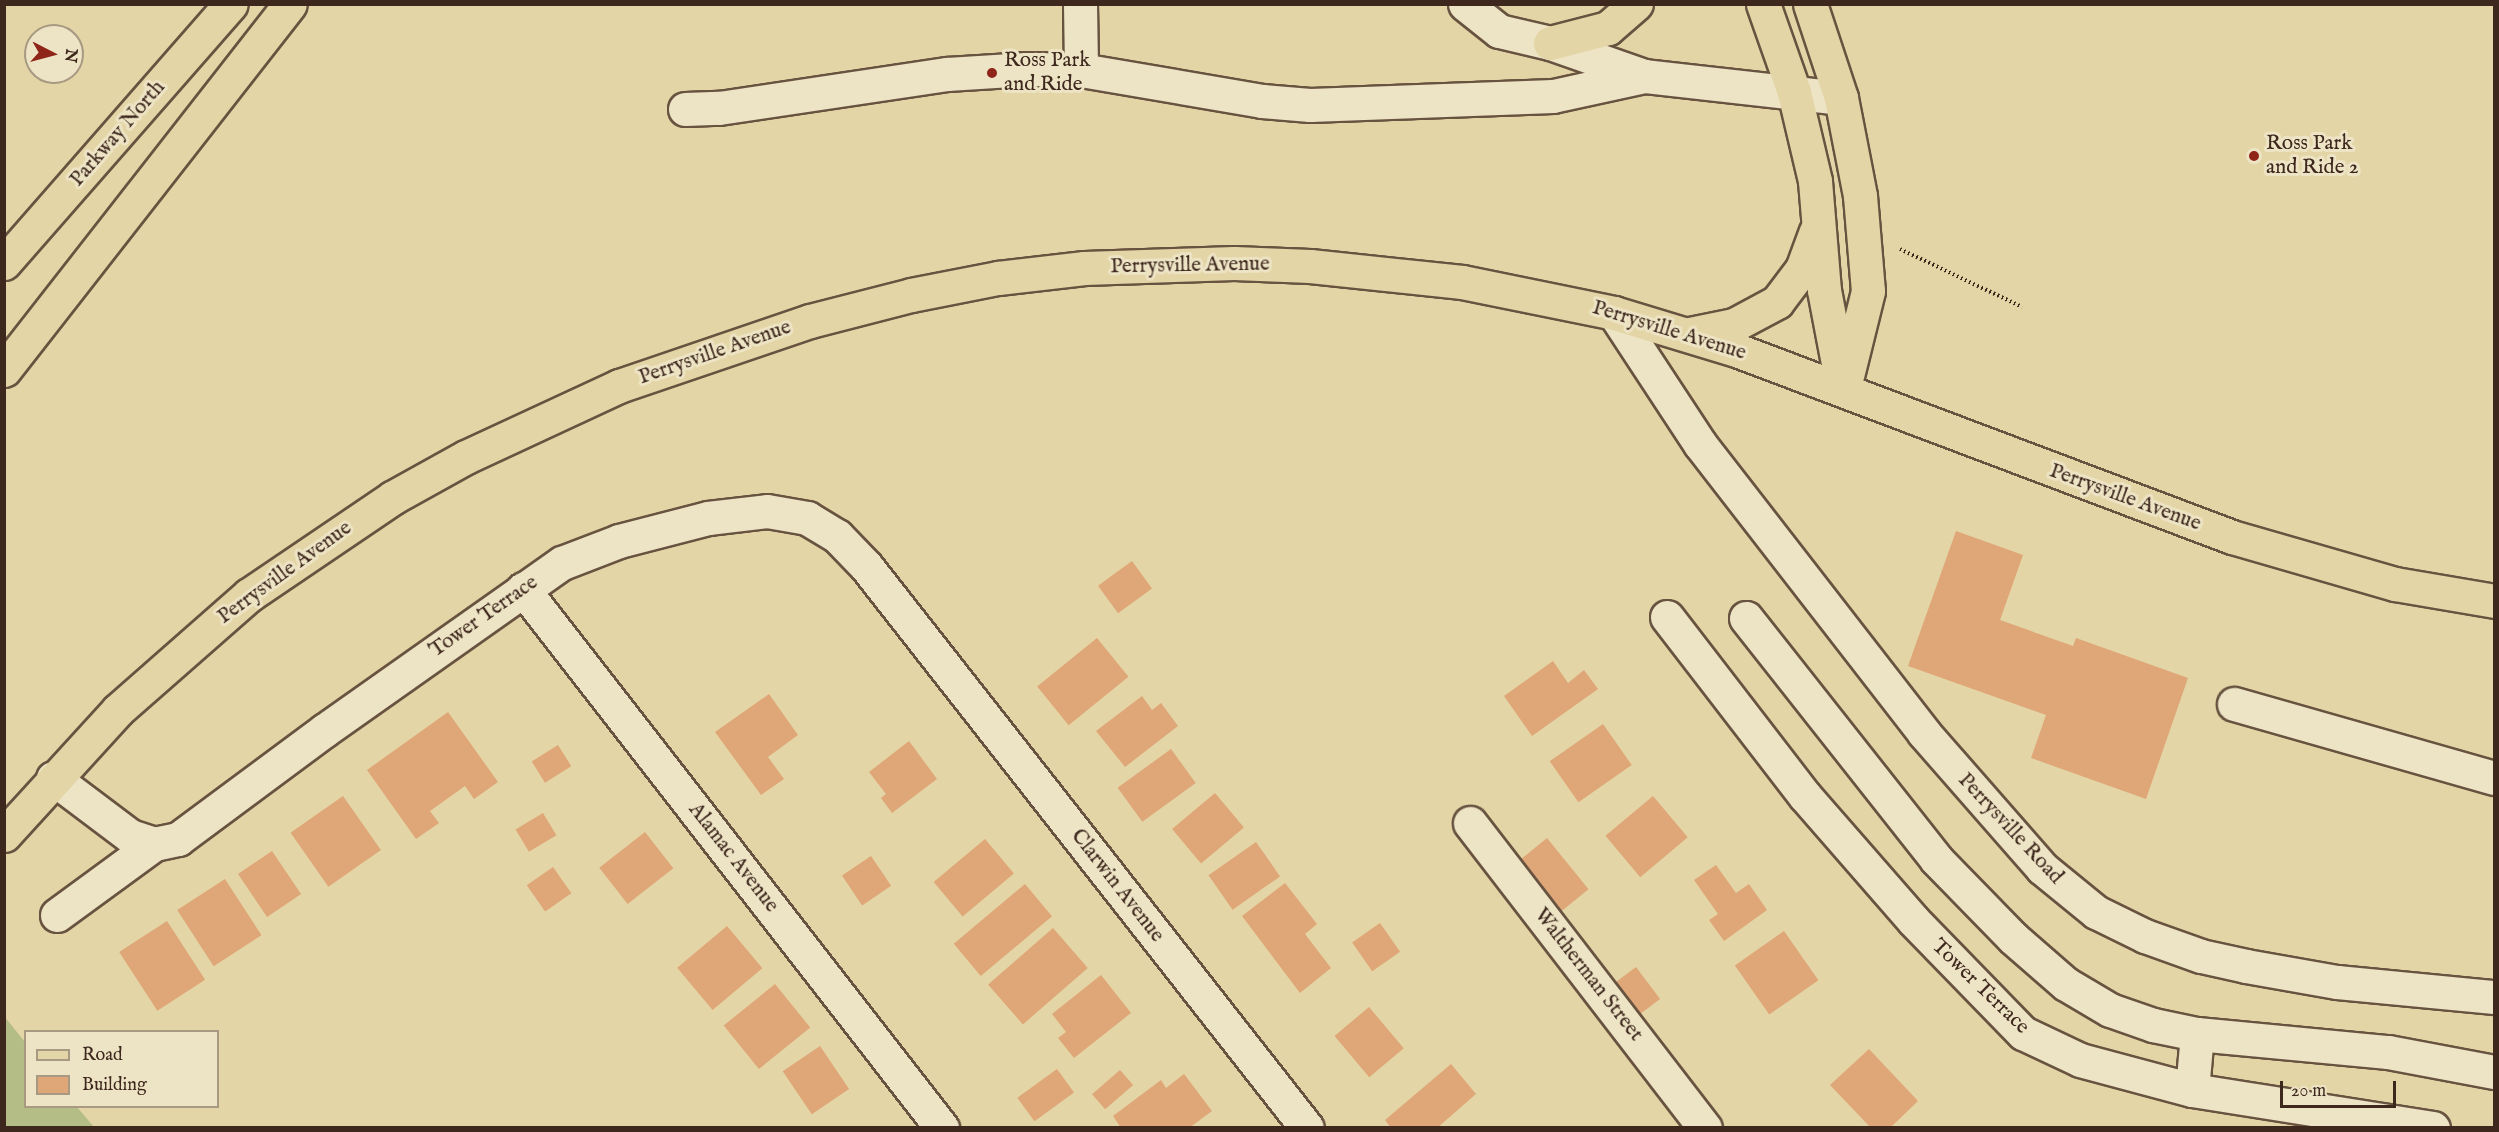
<!DOCTYPE html>
<html>
<head>
<meta charset="utf-8">
<style>
  body { margin:0 }
  #map { position:relative; width:2499px; height:1132px; overflow:hidden; background:#e4d5a6; font-family:"IM FELL English",serif }
  div>[style] { position:absolute }
  [style*='--x'] { left:calc(var(--x)*1px); top:calc(var(--y)*1px); width:calc(var(--w)*1px); rotate:calc(var(--a)*1deg) }
  .green>* { inset:0; background:#b5bd86 }
  .building>* { inset:0; background:#dfa677; transform-origin:0 0 }
  .path>* { height:4px; margin-top:-2px; transform-origin:0; background:repeating-linear-gradient(90deg,#3e281e 0 1.5px,transparent 0 4.5px) }
  .roads { filter:drop-shadow(2px 0 #685340) drop-shadow(-2px 0 #685340) drop-shadow(0 2px #685340) drop-shadow(0 -2px #685340) }
  .minor>* { height:33px; margin:-16.5px; padding:0 16.5px; transform-origin:16.5px; border-radius:16.5px; background:#ede4c5 }
  .major>* { height:33px; margin:-16.5px; padding:0 16.5px; transform-origin:16.5px; border-radius:16.5px; background:#e4d5a6 }
  .highway>* { height:33px; margin:-16.5px; padding:0 16.5px; transform-origin:16.5px; border-radius:16.5px; background:#e4d5a6 }
  .dots>* { width:16px; height:16px; translate:-50% -50%; box-sizing:border-box; border:3px solid #ede4c5; border-radius:50% }
  span { translate:-50% -50%; white-space:nowrap; text-align:center; line-height:1.15; -webkit-text-stroke:6px #ede4c5; paint-order:stroke }
  .poi-label { font-size:21px; color:#3e281e }
  .left { translate:0 -50%; text-align:left }
  .street-label { font-size:21px; color:#3e281e }
  .frame { position:absolute; inset:0; border:6px solid #3e281e; pointer-events:none }
  .legend { position:absolute; left:24px; top:1030px; width:195px; height:78px; box-sizing:border-box; background:#ede4c5; border:2px solid #a79982; margin:0; padding:8px 10px; list-style:none; font-size:18px; color:#3e281e }
  .legend li { display:flex; align-items:center; gap:12px; height:30px }
  .legend b { width:30px; border:2px solid #a79982 }
  .north { position:absolute; left:24px; top:24px; width:60px; height:60px; box-sizing:border-box; background:#ede4c5; border:2px solid #a79982; border-radius:50%; rotate:96deg; font-size:16px; font-weight:700; line-height:24px; text-align:center; color:#3e281e }
  .north::after { content:''; display:block; margin:auto; width:21px; height:27px; background:#8f2418; clip-path:polygon(50% 0,100% 100%,50% 72%,0 100%) }
  .scale { position:absolute; left:2280px; top:1081px; width:116px; height:27px; box-sizing:border-box; border:3px solid #3e281e; border-top:0; padding-left:8px; font-size:18px; line-height:21px; white-space:nowrap; color:#3e281e; -webkit-text-stroke:4px #ede4c5; paint-order:stroke }
</style>
</head>
<body>
<div id="map">
  <div class="green">
    <i style="clip-path:polygon(4px 1016px,25px 1042px,26px 1106px,77px 1107px,94px 1127px,5px 1127px)"></i>
  </div>
  <div class="building">
    <i style="clip-path:polygon(1956px 531px,2023px 555px,2000px 620px,2073px 646px,2076px 638px,2188px 678px,2146px 799px,2031px 758px,2046px 715px,1908px 666px)"></i>
    <i style="left:1132px;top:561px;width:34px;height:42px;rotate:54deg"></i>
    <i style="left:1097px;top:638px;width:50px;height:77px;rotate:51deg"></i>
    <i style="clip-path:polygon(1553px 661px,1568px 683px,1584px 670px,1598px 689px,1532px 736px,1504px 696px)"></i>
    <i style="clip-path:polygon(769px 694px,798px 735px,768px 757px,784px 779px,761px 795px,715px 732px)"></i>
    <i style="clip-path:polygon(1142px 696px,1152px 710px,1161px 703px,1178px 726px,1125px 767px,1096px 731px)"></i>
    <i style="clip-path:polygon(448px 712px,498px 782px,474px 799px,465px 786px,430px 811px,439px 823px,416px 839px,367px 770px)"></i>
    <i style="left:1603px;top:724px;width:50px;height:65px;rotate:55deg"></i>
    <i style="clip-path:polygon(909px 741px,937px 779px,892px 813px,881px 798px,886px 794px,869px 772px)"></i>
    <i style="left:558px;top:745px;width:25px;height:31px;rotate:58deg"></i>
    <i style="left:1171px;top:749px;width:42px;height:66px;rotate:54deg"></i>
    <i style="left:1215px;top:793px;width:45px;height:56px;rotate:50deg"></i>
    <i style="left:343px;top:796px;width:66px;height:64px;rotate:55deg"></i>
    <i style="left:1653px;top:796px;width:54px;height:62px;rotate:50deg"></i>
    <i style="left:543px;top:813px;width:26px;height:32px;rotate:59deg"></i>
    <i style="left:645px;top:832px;width:46px;height:58px;rotate:52deg"></i>
    <i style="left:1547px;top:838px;width:66px;height:35px;rotate:51deg"></i>
    <i style="left:985px;top:839px;width:45px;height:67px;rotate:50deg"></i>
    <i style="left:1256px;top:842px;width:42px;height:58px;rotate:55deg"></i>
    <i style="left:272px;top:851px;width:52px;height:41px;rotate:56deg"></i>
    <i style="left:871px;top:856px;width:36px;height:35px;rotate:56deg"></i>
    <i style="clip-path:polygon(1716px 865px,1736px 893px,1749px 884px,1767px 910px,1724px 941px,1709px 920px,1718px 914px,1694px 880px)"></i>
    <i style="left:553px;top:867px;width:32px;height:32px;rotate:55deg"></i>
    <i style="left:225px;top:879px;width:67px;height:57px;rotate:57deg"></i>
    <i style="clip-path:polygon(1285px 883px,1317px 924px,1305px 934px,1331px 968px,1300px 993px,1242px 916px)"></i>
    <i style="left:1025px;top:884px;width:42px;height:93px;rotate:50deg"></i>
    <i style="left:167px;top:921px;width:70px;height:57px;rotate:57deg"></i>
    <i style="left:1380px;top:923px;width:35px;height:34px;rotate:55deg"></i>
    <i style="left:727px;top:926px;width:55px;height:65px;rotate:50deg"></i>
    <i style="left:1053px;top:928px;width:53px;height:86px;rotate:49deg"></i>
    <i style="left:1784px;top:931px;width:60px;height:60px;rotate:55deg"></i>
    <i style="left:1636px;top:967px;width:40px;height:25px;rotate:53deg"></i>
    <i style="clip-path:polygon(1101px 975px,1131px 1013px,1074px 1058px,1058px 1038px,1066px 1032px,1052px 1014px)"></i>
    <i style="left:775px;top:984px;width:56px;height:66px;rotate:51deg"></i>
    <i style="left:1369px;top:1007px;width:54px;height:45px;rotate:50deg"></i>
    <i style="left:820px;top:1046px;width:52px;height:45px;rotate:56deg"></i>
    <i style="clip-path:polygon(1869px 1049px,1918px 1101px,1890px 1128px,1871px 1128px,1830px 1085px)"></i>
    <i style="clip-path:polygon(1451px 1064px,1476px 1094px,1437px 1128px,1391px 1128px,1385px 1120px)"></i>
    <i style="left:1057px;top:1069px;width:29px;height:49px;rotate:54deg"></i>
    <i style="left:1120px;top:1070px;width:20px;height:37px;rotate:49deg"></i>
    <i style="clip-path:polygon(1184px 1074px,1212px 1111px,1189px 1128px,1121px 1128px,1113px 1116px,1161px 1080px,1166px 1088px)"></i>
  </div>
  <div class="path">
    <i style="--x:1900;--y:249;--w:135;--a:25.4"></i>
  </div>
  <div class="roads">
    <div class="minor">
      <i style="--x:1080;--y:4;--w:66;--a:89.1"></i>
      <i style="--x:1465;--y:4;--w:43;--a:38.5"></i>
      <i style="--x:1499;--y:31;--w:52;--a:13.2"></i>
      <i style="--x:1550;--y:43;--w:100;--a:19.3"></i>
      <i style="--x:1644;--y:76;--w:198;--a:6.4"></i>
      <i style="--x:685;--y:109;--w:34;--a:-2"></i>
      <i style="--x:719;--y:108;--w:231;--a:-8.5"></i>
      <i style="--x:947;--y:74;--w:80;--a:-3.6"></i>
      <i style="--x:1027;--y:69;--w:54;--a:1.1"></i>
      <i style="--x:1081;--y:70;--w:184;--a:9.7"></i>
      <i style="--x:1262;--y:101;--w:48;--a:4.8"></i>
      <i style="--x:1310;--y:105;--w:243;--a:-2.1"></i>
      <i style="--x:1553;--y:96;--w:93;--a:-12.4"></i>
      <i style="--x:1614;--y:313;--w:157;--a:56.7"></i>
      <i style="--x:1700;--y:444;--w:366;--a:52.2"></i>
      <i style="--x:1924;--y:733;--w:179;--a:48.8"></i>
      <i style="--x:2042;--y:868;--w:70;--a:39.2"></i>
      <i style="--x:2096;--y:912;--w:55;--a:26.1"></i>
      <i style="--x:2145;--y:936;--w:59;--a:19.7"></i>
      <i style="--x:2201;--y:956;--w:46;--a:12.5"></i>
      <i style="--x:2246;--y:966;--w:92;--a:10"></i>
      <i style="--x:2337;--y:982;--w:158;--a:5.5"></i>
      <i style="--x:523;--y:589;--w:683;--a:52.14"></i>
      <i style="--x:1667;--y:617;--w:226;--a:52.4"></i>
      <i style="--x:1805;--y:796;--w:164;--a:48.9"></i>
      <i style="--x:1913;--y:920;--w:158;--a:45.8"></i>
      <i style="--x:2023;--y:1033;--w:63;--a:25.3"></i>
      <i style="--x:2080;--y:1060;--w:116;--a:15"></i>
      <i style="--x:2192;--y:1090;--w:244;--a:9"></i>
      <i style="--x:1746;--y:618;--w:307;--a:51.7"></i>
      <i style="--x:1936;--y:859;--w:110;--a:45.7"></i>
      <i style="--x:2013;--y:938;--w:70;--a:41"></i>
      <i style="--x:2066;--y:984;--w:51;--a:30.6"></i>
      <i style="--x:2110;--y:1010;--w:46;--a:19.2"></i>
      <i style="--x:2153;--y:1025;--w:45;--a:11.6"></i>
      <i style="--x:2197;--y:1034;--w:192;--a:5.4"></i>
      <i style="--x:2388;--y:1052;--w:108;--a:10.7"></i>
      <i style="--x:2234;--y:704;--w:270;--a:15.9"></i>
      <i style="--x:53;--y:778;--w:96;--a:37"></i>
      <i style="--x:130;--y:836;--w:25;--a:18"></i>
      <i style="--x:154;--y:844;--w:25;--a:-12"></i>
      <i style="--x:178;--y:839;--w:183;--a:-36.6"></i>
      <i style="--x:325;--y:730;--w:290;--a:-35.2"></i>
      <i style="--x:562;--y:563;--w:61;--a:-21.1"></i>
      <i style="--x:619;--y:541;--w:92;--a:-14.5"></i>
      <i style="--x:708;--y:518;--w:59;--a:-6.8"></i>
      <i style="--x:767;--y:511;--w:41;--a:9.9"></i>
      <i style="--x:807;--y:518;--w:35;--a:31"></i>
      <i style="--x:837;--y:536;--w:42;--a:46"></i>
      <i style="--x:866;--y:566;--w:714;--a:51.88"></i>
      <i style="--x:1470;--y:823;--w:385;--a:52.4"></i>
      <i style="--x:57;--y:915;--w:120;--a:-36.2"></i>
      <i style="--x:2192;--y:1090;--w:56;--a:-84.9"></i>
    </div>
    <div class="major">
      <i style="--x:1794;--y:92;--w:91;--a:76.7"></i>
      <i style="--x:1815;--y:181;--w:109;--a:85.3"></i>
      <i style="--x:1824;--y:290;--w:102;--a:79.2"></i>
      <i style="--x:1841;--y:98;--w:100;--a:79"></i>
      <i style="--x:1860;--y:196;--w:95;--a:85.2"></i>
      <i style="--x:1868;--y:291;--w:92;--a:103.9"></i>
      <i style="--x:1690;--y:334;--w:45;--a:-11.6"></i>
      <i style="--x:1734;--y:325;--w:49;--a:-28.1"></i>
      <i style="--x:1777;--y:302;--w:41;--a:-52.9"></i>
      <i style="--x:1802;--y:269;--w:40;--a:-69.8"></i>
      <i style="--x:4;--y:835;--w:169;--a:-47.6"></i>
      <i style="--x:118;--y:710;--w:174;--a:-41.3"></i>
      <i style="--x:249;--y:595;--w:173;--a:-34.1"></i>
      <i style="--x:392;--y:498;--w:85;--a:-29"></i>
      <i style="--x:466;--y:457;--w:169;--a:-24.9"></i>
      <i style="--x:619;--y:386;--w:202;--a:-18.8"></i>
      <i style="--x:810;--y:321;--w:104;--a:-14.4"></i>
      <i style="--x:911;--y:295;--w:89;--a:-11.1"></i>
      <i style="--x:998;--y:278;--w:87;--a:-6.6"></i>
      <i style="--x:1084;--y:268;--w:150;--a:-1.9"></i>
      <i style="--x:1234;--y:263;--w:76;--a:2.3"></i>
      <i style="--x:1310;--y:266;--w:153;--a:6"></i>
      <i style="--x:1462;--y:282;--w:155;--a:11.5"></i>
      <i style="--x:1614;--y:313;--w:131;--a:16.9"></i>
      <i style="--x:1739;--y:351;--w:527;--a:20.67"></i>
      <i style="--x:2232;--y:537;--w:170;--a:16.1"></i>
      <i style="--x:2395;--y:584;--w:100;--a:9.7"></i>
    </div>
    <div class="highway">
      <i style="--x:1763;--y:4;--w:93;--a:70.6"></i>
      <i style="--x:1810;--y:4;--w:99;--a:71.7"></i>
      <i style="--x:1550;--y:43;--w:60;--a:-14.5"></i>
      <i style="--x:1608;--y:28;--w:37;--a:-41"></i>
      <i style="--x:4;--y:263;--w:344;--a:-48.8"></i>
      <i style="--x:4;--y:370;--w:464;--a:-52"></i>
    </div>
  </div>
  <div class="dots">
    <i style="left:992px;top:73px;background:#8f2418"></i>
    <i style="left:2254px;top:156px;background:#8f2418"></i>
  </div>
  <div class="poi-label">
    <span class="left" style="left:1004px;top:73px">Ross Park<br>and Ride</span>
    <span class="left" style="left:2266px;top:156px">Ross Park<br>and Ride 2</span>
  </div>
  <div class="street-label">
    <span style="left:118px;top:134px;rotate:-49deg">Parkway North</span>
    <span style="left:1190px;top:266px;rotate:-1deg">Perrysville Avenue</span>
    <span style="left:1669px;top:331px;rotate:17deg">Perrysville Avenue</span>
    <span style="left:715px;top:353px;rotate:-19deg">Perrysville Avenue</span>
    <span style="left:2125px;top:498px;rotate:20deg">Perrysville Avenue</span>
    <span style="left:285px;top:573px;rotate:-36deg">Perrysville Avenue</span>
    <span style="left:484px;top:617px;rotate:-35deg">Tower Terrace</span>
    <span style="left:2010px;top:829px;rotate:47deg">Perrysville Road</span>
    <span style="left:733px;top:858px;rotate:52deg">Alamac Avenue</span>
    <span style="left:1117px;top:886px;rotate:52deg">Clarwin Avenue</span>
    <span style="left:1588px;top:975px;rotate:52deg">Waltherman Street</span>
    <span style="left:1980px;top:987px;rotate:44deg">Tower Terrace</span>
  </div>
  <div class="frame"></div>
  <ul class="legend">
  <li><b style="height:8px;background:#e4d5a6"></b>Road</li>
  <li><b style="height:16px;background:#dfa677"></b>Building</li>
  </ul>
  <div class="north">N</div>
  <div class="scale">20 m</div>
</div>
</body>
</html>
